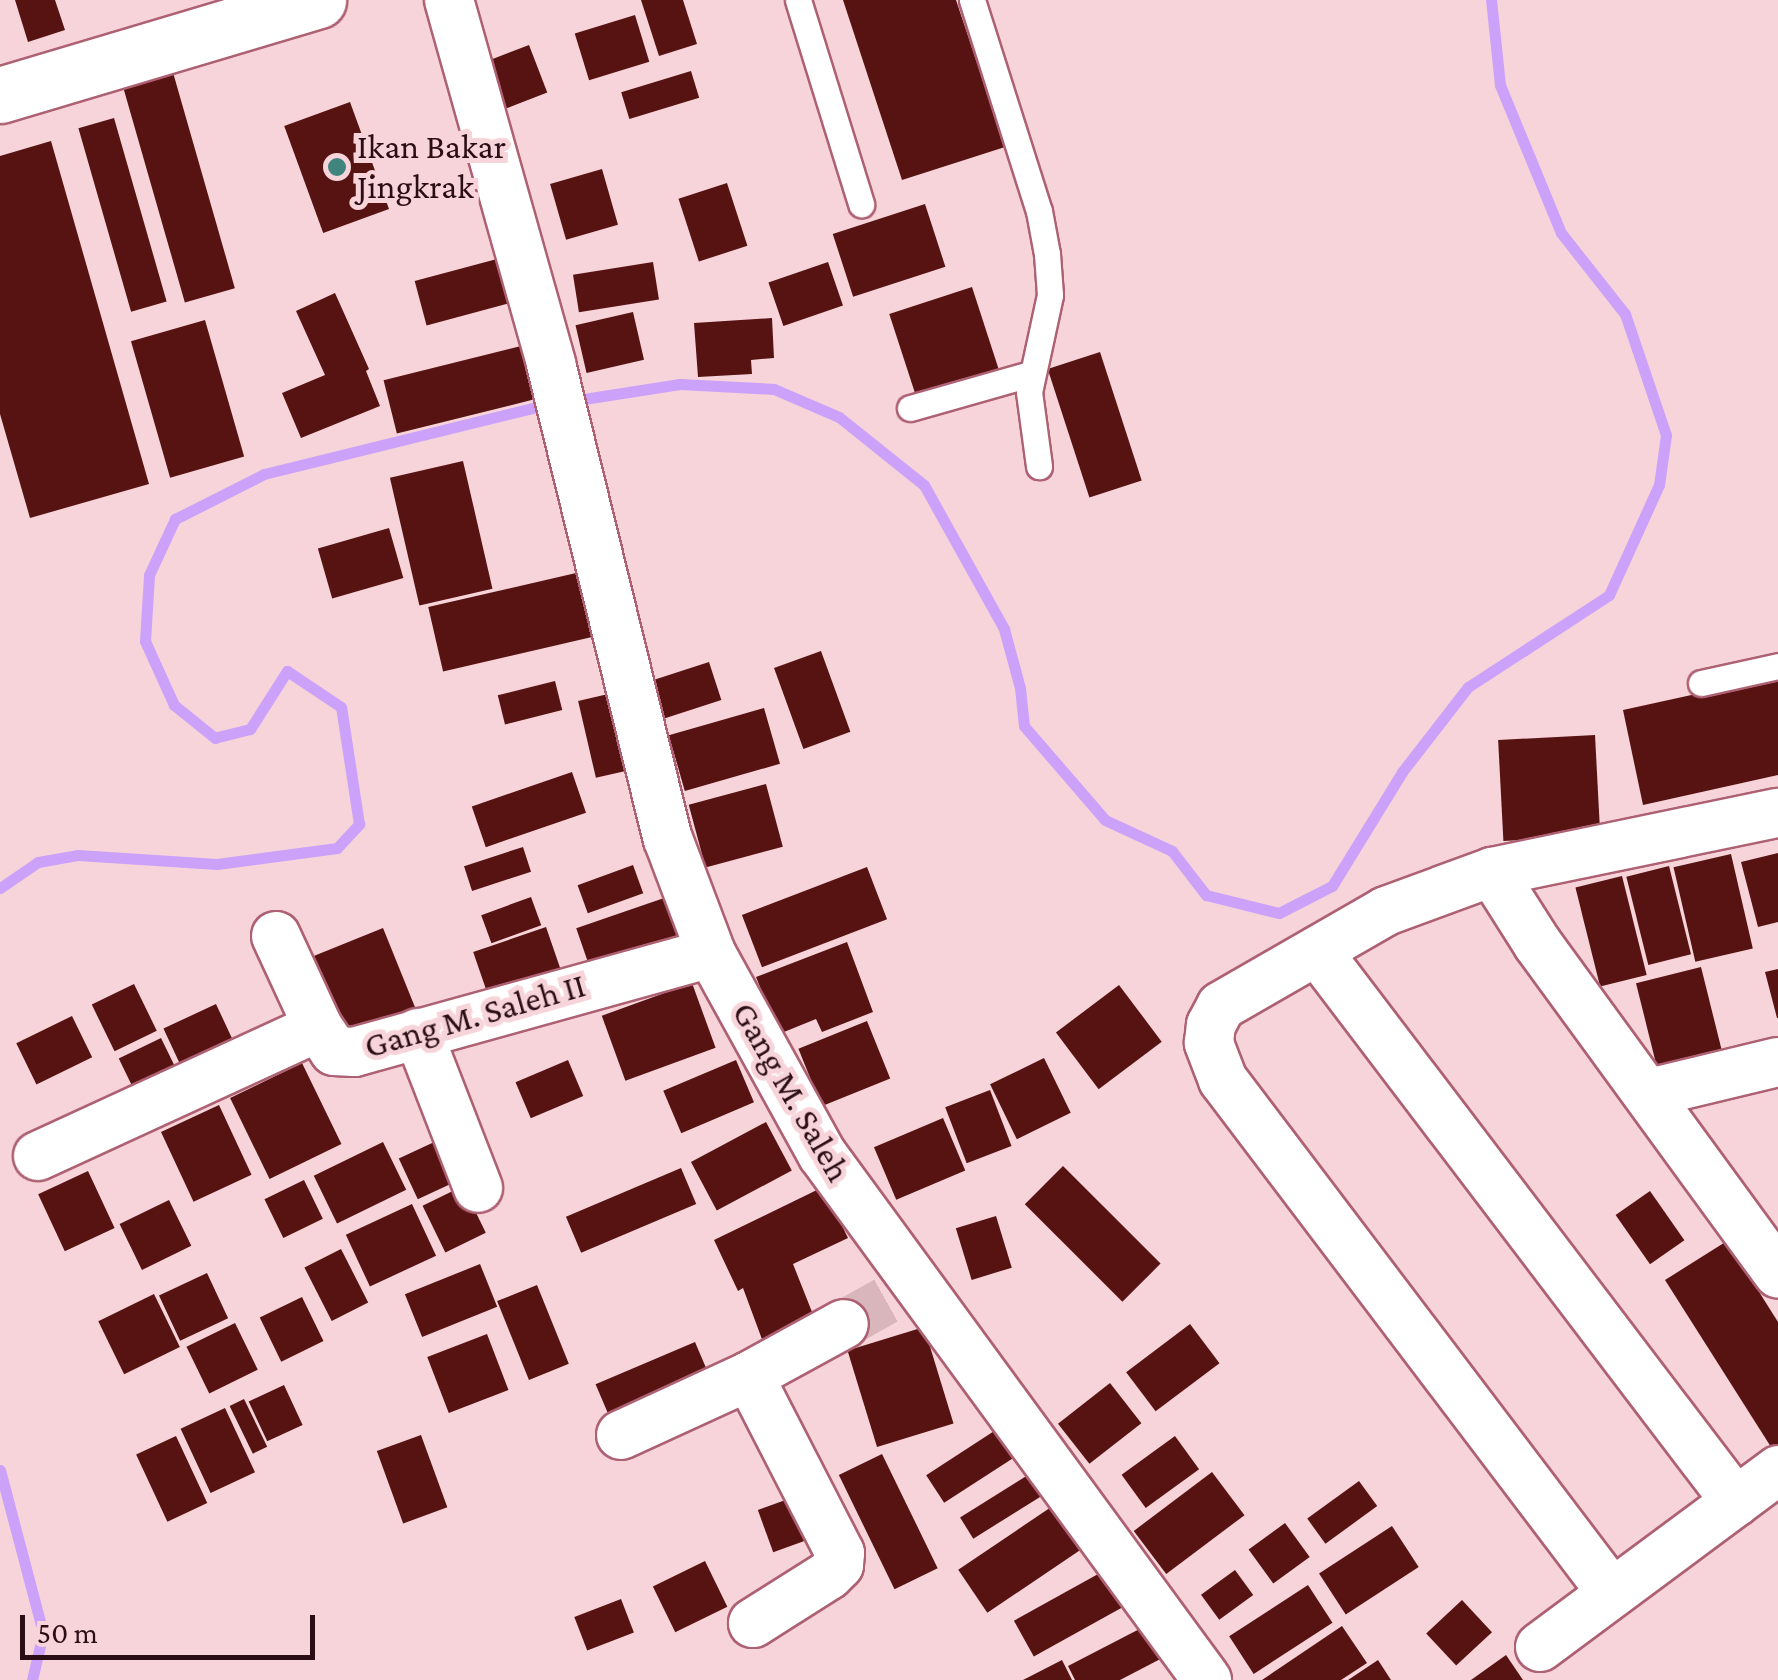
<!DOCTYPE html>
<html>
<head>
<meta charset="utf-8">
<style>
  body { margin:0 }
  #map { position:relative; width:1778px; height:1680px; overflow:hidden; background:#f7d4da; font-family:"Crimson Pro",serif }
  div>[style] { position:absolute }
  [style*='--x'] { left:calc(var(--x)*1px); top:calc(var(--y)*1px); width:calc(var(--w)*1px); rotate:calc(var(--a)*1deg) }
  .stream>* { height:11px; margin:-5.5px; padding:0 5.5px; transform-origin:5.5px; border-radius:5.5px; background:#cca1fa }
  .building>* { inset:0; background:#571312; transform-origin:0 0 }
  .minor-tunnel>* { height:48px; margin-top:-24px; transform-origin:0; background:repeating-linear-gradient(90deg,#d8b6bc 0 48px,transparent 0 72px) }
  .roads { filter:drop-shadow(2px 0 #ad6173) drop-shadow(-2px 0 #ad6173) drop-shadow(0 2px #ad6173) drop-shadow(0 -2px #ad6173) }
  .service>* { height:25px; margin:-12.5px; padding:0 12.5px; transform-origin:12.5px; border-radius:12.5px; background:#fff }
  .minor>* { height:48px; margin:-24px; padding:0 24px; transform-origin:24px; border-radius:24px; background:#fff }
  .tertiary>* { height:55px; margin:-27.5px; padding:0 27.5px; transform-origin:27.5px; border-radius:27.5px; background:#fff }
  .dots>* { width:28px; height:28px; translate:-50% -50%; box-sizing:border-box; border:5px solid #f7d4da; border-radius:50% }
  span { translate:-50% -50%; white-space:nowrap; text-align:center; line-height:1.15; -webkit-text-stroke:10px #f7d4da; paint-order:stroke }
  .poi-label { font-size:35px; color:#2b0d15 }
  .left { translate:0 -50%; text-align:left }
  .street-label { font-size:35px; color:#2b0d15 }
  .scale { position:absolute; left:20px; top:1615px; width:295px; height:45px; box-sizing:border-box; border:5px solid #2b0d15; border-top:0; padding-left:12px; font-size:30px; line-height:35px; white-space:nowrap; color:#2b0d15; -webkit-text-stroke:8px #f7d4da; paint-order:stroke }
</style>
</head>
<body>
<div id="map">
  <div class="stream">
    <i style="--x:571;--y:401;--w:110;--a:-8.9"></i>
    <i style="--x:680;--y:384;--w:94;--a:3"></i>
    <i style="--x:774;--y:389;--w:71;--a:23.3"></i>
    <i style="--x:839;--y:417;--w:109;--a:38.7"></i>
    <i style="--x:924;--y:485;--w:165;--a:60.9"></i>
    <i style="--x:1004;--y:629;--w:61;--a:74.8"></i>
    <i style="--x:1020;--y:688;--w:38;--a:84"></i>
    <i style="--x:1024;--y:726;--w:124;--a:49.2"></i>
    <i style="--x:1105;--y:820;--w:74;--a:24.8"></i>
    <i style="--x:1172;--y:851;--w:56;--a:52.3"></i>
    <i style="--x:1206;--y:895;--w:75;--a:13.9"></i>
    <i style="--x:1279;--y:913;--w:59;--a:-27"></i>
    <i style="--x:1332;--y:886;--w:134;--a:-58.4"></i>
    <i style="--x:1402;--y:772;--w:108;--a:-52.2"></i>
    <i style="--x:1468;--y:687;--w:168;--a:-33.1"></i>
    <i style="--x:1609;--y:595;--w:121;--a:-65.6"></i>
    <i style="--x:1659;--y:485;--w:50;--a:-82"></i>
    <i style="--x:1666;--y:435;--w:128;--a:-108.7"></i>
    <i style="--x:1625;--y:314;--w:103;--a:-128.3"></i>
    <i style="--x:1561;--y:233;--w:160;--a:-112.4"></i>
    <i style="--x:1500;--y:85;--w:85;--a:-96"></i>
    <i style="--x:0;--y:888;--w:46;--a:-34.4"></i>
    <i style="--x:38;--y:862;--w:41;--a:-9.9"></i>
    <i style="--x:78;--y:855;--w:139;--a:3.7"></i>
    <i style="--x:217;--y:864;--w:121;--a:-7.6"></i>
    <i style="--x:337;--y:848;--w:33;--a:-47"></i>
    <i style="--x:359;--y:824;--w:118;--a:-98.7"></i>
    <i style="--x:341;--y:707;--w:65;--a:-146.3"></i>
    <i style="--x:287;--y:671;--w:69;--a:122.5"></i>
    <i style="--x:250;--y:729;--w:36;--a:166"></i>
    <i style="--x:215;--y:738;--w:53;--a:-141.2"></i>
    <i style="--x:174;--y:705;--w:70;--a:-114.4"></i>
    <i style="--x:145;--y:641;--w:66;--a:-86.5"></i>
    <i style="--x:149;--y:575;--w:62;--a:-65.1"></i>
    <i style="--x:175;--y:519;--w:100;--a:-26.8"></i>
    <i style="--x:264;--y:474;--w:292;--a:-13.8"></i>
    <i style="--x:0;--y:1470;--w:169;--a:75.2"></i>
    <i style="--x:43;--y:1633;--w:48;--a:103.2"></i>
  </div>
  <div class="building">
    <i style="clip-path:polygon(15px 0,55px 0,65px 30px,28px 42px)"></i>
    <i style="clip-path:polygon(641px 0,683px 0,697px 44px,659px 56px)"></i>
    <i style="clip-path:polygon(843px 0,956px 0,1005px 147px,902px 180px)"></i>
    <i style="left:635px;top:15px;width:49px;height:63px;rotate:73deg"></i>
    <i style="left:529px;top:45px;width:51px;height:57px;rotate:69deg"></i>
    <i style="left:172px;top:69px;width:228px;height:52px;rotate:74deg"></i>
    <i style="left:691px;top:71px;width:28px;height:73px;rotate:73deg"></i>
    <i style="left:350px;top:102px;width:114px;height:70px;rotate:70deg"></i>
    <i style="left:114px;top:118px;width:191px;height:37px;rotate:74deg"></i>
    <i style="clip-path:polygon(51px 141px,149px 484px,30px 518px,0 414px,0 156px)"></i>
    <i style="left:602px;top:169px;width:58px;height:54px;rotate:74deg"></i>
    <i style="left:727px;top:183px;width:66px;height:51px;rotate:72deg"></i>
    <i style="left:925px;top:204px;width:66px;height:97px;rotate:72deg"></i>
    <i style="left:519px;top:253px;width:46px;height:108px;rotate:75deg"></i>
    <i style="left:653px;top:262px;width:38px;height:81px;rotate:81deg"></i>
    <i style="left:828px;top:262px;width:46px;height:63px;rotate:71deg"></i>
    <i style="left:972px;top:287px;width:89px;height:87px;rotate:72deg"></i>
    <i style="clip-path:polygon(335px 293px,369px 369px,366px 371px,380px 406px,301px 438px,282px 393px,325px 375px,296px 311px)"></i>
    <i style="left:633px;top:312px;width:49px;height:59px;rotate:77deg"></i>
    <i style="clip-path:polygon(772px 318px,774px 358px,751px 360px,752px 374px,698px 377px,694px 323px)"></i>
    <i style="left:205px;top:320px;width:142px;height:77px;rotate:74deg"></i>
    <i style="left:533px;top:343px;width:55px;height:154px;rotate:76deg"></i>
    <i style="left:1100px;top:352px;width:135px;height:55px;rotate:72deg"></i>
    <i style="left:463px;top:461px;width:131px;height:75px;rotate:77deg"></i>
    <i style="left:389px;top:528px;width:52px;height:74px;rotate:74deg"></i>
    <i style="left:589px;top:570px;width:66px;height:165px;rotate:77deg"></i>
    <i style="left:821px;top:651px;width:86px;height:50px;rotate:70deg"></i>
    <i style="left:709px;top:662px;width:40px;height:60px;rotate:72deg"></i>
    <i style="clip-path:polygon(1778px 676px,1778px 775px,1643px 805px,1623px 710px)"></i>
    <i style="left:555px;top:681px;width:30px;height:59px;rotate:76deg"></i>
    <i style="left:621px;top:691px;width:79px;height:44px;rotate:77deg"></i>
    <i style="left:764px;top:708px;width:58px;height:99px;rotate:74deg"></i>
    <i style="left:1595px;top:735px;width:101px;height:97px;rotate:87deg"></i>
    <i style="left:572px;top:772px;width:43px;height:106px;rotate:71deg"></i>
    <i style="left:766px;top:784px;width:65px;height:80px;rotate:75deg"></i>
    <i style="left:523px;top:847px;width:26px;height:62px;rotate:72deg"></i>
    <i style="clip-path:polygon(1778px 853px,1778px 922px,1758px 927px,1741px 862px)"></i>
    <i style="left:1731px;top:854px;width:97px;height:59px;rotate:77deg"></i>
    <i style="left:633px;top:865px;width:30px;height:59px;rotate:70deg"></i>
    <i style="left:1669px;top:866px;width:91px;height:44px;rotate:76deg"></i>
    <i style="left:867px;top:867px;width:56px;height:134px;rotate:69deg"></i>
    <i style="left:1622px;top:876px;width:102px;height:48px;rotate:76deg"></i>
    <i style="left:531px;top:897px;width:30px;height:53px;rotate:70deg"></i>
    <i style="left:667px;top:897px;width:49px;height:96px;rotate:71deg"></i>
    <i style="left:546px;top:927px;width:54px;height:77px;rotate:71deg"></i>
    <i style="left:383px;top:928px;width:98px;height:78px;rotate:68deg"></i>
    <i style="clip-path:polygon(847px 942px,873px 1012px,822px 1032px,816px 1019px,779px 1034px,756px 977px)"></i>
    <i style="left:1701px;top:967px;width:93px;height:67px;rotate:76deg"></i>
    <i style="clip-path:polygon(1778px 969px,1778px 1018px,1777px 1018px,1765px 972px)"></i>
    <i style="left:692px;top:983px;width:69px;height:96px;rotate:70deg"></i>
    <i style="left:134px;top:984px;width:52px;height:47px;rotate:64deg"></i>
    <i style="left:1119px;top:985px;width:71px;height:79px;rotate:53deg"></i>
    <i style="left:216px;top:1004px;width:56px;height:58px;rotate:65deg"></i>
    <i style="left:72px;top:1016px;width:46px;height:62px;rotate:64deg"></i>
    <i style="left:867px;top:1021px;width:62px;height:74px;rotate:68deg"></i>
    <i style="left:161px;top:1038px;width:51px;height:47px;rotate:64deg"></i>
    <i style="left:1044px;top:1058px;width:61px;height:60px;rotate:64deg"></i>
    <i style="left:568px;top:1060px;width:39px;height:57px;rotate:67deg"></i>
    <i style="left:736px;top:1060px;width:46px;height:79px;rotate:67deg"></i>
    <i style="left:302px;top:1063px;width:90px;height:80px;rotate:64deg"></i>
    <i style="left:990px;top:1090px;width:60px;height:48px;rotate:69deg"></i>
    <i style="left:219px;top:1105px;width:77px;height:64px;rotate:65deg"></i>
    <i style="left:943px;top:1118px;width:57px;height:75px;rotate:67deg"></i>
    <i style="left:766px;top:1122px;width:55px;height:85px;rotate:62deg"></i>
    <i style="left:445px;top:1137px;width:45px;height:51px;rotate:65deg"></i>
    <i style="left:383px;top:1142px;width:53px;height:77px;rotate:64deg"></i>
    <i style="left:1063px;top:1166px;width:138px;height:54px;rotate:45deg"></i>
    <i style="left:681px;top:1168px;width:39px;height:125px;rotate:67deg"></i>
    <i style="left:88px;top:1171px;width:63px;height:55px;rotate:65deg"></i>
    <i style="left:304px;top:1180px;width:43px;height:44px;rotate:64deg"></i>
    <i style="left:463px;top:1186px;width:52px;height:45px;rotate:64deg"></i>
    <i style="clip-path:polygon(823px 1187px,848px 1238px,793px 1264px,816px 1322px,763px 1342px,743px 1288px,738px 1291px,714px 1240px)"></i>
    <i style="left:1650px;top:1191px;width:60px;height:42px;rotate:55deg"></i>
    <i style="left:169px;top:1200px;width:51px;height:55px;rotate:64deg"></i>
    <i style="left:412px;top:1204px;width:57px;height:73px;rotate:65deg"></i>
    <i style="left:996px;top:1216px;width:54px;height:42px;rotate:73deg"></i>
    <i style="clip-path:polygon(1727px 1241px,1778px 1322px,1778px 1458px,1665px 1280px)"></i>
    <i style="left:341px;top:1249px;width:60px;height:41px;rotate:63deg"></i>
    <i style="left:480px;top:1264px;width:46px;height:81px;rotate:68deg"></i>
    <i style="left:207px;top:1273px;width:50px;height:53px;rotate:65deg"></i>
    <i style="left:537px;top:1285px;width:85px;height:43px;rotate:68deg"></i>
    <i style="left:154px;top:1294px;width:59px;height:62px;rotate:64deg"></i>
    <i style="left:302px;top:1297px;width:49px;height:47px;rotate:64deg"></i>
    <i style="left:235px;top:1323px;width:52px;height:54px;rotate:64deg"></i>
    <i style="left:1190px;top:1324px;width:49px;height:80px;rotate:53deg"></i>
    <i style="left:924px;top:1327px;width:101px;height:80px;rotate:73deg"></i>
    <i style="left:487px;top:1334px;width:60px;height:64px;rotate:69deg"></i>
    <i style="left:695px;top:1342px;width:52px;height:108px;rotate:67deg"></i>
    <i style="left:1110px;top:1383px;width:51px;height:66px;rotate:52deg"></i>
    <i style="left:284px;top:1385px;width:44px;height:39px;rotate:65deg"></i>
    <i style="left:244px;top:1399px;width:53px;height:16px;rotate:64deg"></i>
    <i style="left:225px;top:1408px;width:71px;height:49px;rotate:65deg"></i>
    <i style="left:1005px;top:1424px;width:33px;height:94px;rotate:57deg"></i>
    <i style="left:421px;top:1435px;width:77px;height:47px;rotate:70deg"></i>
    <i style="left:176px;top:1436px;width:74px;height:44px;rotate:65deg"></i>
    <i style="left:1175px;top:1436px;width:41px;height:66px;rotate:54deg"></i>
    <i style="left:882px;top:1454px;width:127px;height:48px;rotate:64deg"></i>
    <i style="left:1044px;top:1465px;width:25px;height:99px;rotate:58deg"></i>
    <i style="left:1212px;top:1472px;width:54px;height:98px;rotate:53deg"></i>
    <i style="left:1359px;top:1481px;width:31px;height:64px;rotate:54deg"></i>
    <i style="left:802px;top:1494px;width:45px;height:47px;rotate:70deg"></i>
    <i style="left:1066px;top:1497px;width:52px;height:130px;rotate:56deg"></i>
    <i style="left:1285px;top:1523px;width:42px;height:45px;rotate:54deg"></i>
    <i style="left:1392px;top:1526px;width:49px;height:87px;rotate:57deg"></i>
    <i style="left:705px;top:1561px;width:51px;height:58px;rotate:64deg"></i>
    <i style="left:1118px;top:1563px;width:41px;height:119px;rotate:61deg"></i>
    <i style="left:1235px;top:1570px;width:31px;height:42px;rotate:54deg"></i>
    <i style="left:1308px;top:1585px;width:45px;height:94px;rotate:57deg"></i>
    <i style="left:621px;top:1599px;width:36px;height:50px;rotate:69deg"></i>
    <i style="left:1462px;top:1600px;width:44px;height:49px;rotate:47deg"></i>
    <i style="clip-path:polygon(1153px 1622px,1170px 1654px,1120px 1680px,1075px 1680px,1068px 1666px)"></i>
    <i style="clip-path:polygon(1342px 1626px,1367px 1663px,1341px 1680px,1262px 1680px)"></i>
    <i style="clip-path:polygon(1506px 1655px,1523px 1680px,1471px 1680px)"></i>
    <i style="clip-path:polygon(1062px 1660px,1072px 1680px,1023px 1680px)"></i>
    <i style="clip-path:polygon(1378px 1660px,1391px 1680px,1348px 1680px)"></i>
  </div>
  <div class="minor-tunnel">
    <i style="--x:844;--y:1324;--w:49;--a:-29.2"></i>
  </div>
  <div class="roads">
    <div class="service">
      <i style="--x:798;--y:0;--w:214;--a:72.8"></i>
      <i style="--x:972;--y:0;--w:221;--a:72.4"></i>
      <i style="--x:1039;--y:211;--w:44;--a:79.5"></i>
      <i style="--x:1047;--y:254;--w:41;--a:85.8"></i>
      <i style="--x:1050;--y:295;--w:99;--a:102.2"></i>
      <i style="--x:1029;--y:392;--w:75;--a:82.3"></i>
      <i style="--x:910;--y:408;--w:125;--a:-15.8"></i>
      <i style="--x:1701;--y:683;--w:79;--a:-12.4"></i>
    </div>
    <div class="minor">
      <i style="--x:449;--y:0;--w:378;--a:74.3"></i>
      <i style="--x:551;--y:364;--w:489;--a:76.2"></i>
      <i style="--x:668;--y:839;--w:122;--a:69.3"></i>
      <i style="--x:711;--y:953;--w:230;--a:61.1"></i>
      <i style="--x:822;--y:1154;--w:652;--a:53.8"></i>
      <i style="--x:1492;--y:872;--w:84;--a:57.6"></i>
      <i style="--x:1537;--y:943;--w:409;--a:53.9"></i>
      <i style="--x:276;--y:936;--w:100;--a:65.2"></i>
      <i style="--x:318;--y:1027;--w:29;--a:56"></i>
      <i style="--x:334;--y:1051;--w:20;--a:3"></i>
      <i style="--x:354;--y:1052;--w:370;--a:-15.5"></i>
      <i style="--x:1317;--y:951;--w:692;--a:52.75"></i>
      <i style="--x:418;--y:1033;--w:166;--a:68.8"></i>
      <i style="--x:1649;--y:1093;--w:133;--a:-13.5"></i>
      <i style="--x:38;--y:1156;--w:308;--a:-24.7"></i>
      <i style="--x:749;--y:1376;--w:199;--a:62.8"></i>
      <i style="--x:840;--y:1553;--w:12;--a:95"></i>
      <i style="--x:839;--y:1565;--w:14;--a:135"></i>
      <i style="--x:829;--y:1575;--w:90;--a:147.7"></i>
      <i style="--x:621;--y:1435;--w:141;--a:-24.7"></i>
      <i style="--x:749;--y:1376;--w:108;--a:-28.7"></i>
      <i style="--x:1612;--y:1593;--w:644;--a:-127.17"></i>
      <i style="--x:1223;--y:1080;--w:40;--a:-111"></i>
      <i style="--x:1209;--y:1043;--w:18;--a:-84"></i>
      <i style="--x:1211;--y:1025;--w:21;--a:-62"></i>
      <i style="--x:1221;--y:1006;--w:190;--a:-29.9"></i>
      <i style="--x:1386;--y:911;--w:113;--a:-20.2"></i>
      <i style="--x:1492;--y:872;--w:292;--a:-11.7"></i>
      <i style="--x:1540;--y:1647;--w:297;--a:-36.6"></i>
    </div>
    <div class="tertiary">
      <i style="--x:0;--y:95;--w:332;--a:-16.6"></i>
    </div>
  </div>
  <div class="dots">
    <i style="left:337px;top:167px;background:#3f857d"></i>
  </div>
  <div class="poi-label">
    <span class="left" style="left:357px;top:167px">Ikan Bakar<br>Jingkrak</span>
  </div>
  <div class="street-label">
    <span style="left:475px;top:1016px;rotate:-16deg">Gang M. Saleh II</span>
    <span style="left:791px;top:1092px;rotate:60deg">Gang M. Saleh</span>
  </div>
  <div class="scale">50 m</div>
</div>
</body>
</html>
